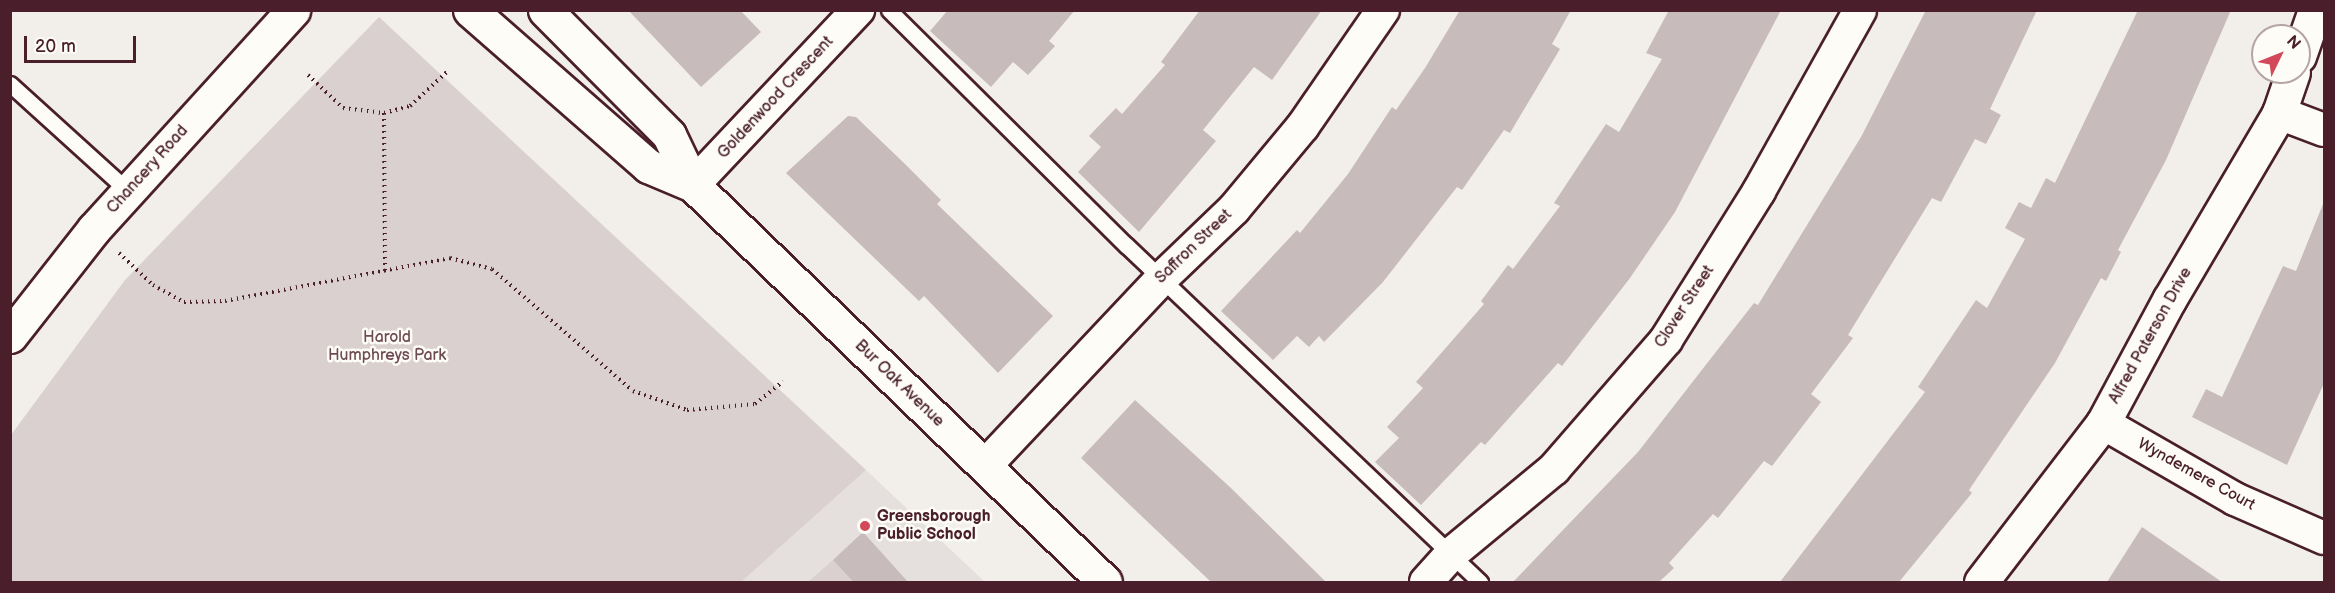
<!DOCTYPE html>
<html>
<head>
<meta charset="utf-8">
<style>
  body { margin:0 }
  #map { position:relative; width:2335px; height:593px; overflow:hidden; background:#f2efeb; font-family:"Balsamiq Sans",sans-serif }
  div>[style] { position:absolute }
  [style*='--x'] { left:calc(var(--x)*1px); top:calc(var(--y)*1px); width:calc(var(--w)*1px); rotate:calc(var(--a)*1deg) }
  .built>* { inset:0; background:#e5dfdd }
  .green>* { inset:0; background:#d9d0cf }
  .building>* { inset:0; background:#c8bbbb }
  .path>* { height:4px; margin-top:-2px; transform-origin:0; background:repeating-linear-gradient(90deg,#4a1f2b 0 1.5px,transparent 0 6px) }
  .roads { filter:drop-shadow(2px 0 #4a1f2b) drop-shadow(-2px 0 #4a1f2b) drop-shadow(0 2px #4a1f2b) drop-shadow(0 -2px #4a1f2b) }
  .lane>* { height:15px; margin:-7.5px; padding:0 7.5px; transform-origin:7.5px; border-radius:7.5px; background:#fdfcf7 }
  .street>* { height:32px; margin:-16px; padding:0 16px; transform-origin:16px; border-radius:16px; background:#fdfcf7 }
  .secondary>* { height:33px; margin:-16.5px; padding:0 16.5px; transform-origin:16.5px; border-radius:16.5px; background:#fdfcf7 }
  .dots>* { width:16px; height:16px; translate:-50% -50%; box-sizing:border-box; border:3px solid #fdfcf7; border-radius:50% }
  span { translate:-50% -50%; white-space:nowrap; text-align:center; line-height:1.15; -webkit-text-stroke:5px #fdfcf7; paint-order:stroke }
  .street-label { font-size:16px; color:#4a1f2b }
  .park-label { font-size:16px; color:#6e4b54 }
  .poi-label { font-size:16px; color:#4a1f2b; font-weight:700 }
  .left { translate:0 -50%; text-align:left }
  .frame { position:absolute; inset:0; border:12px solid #4a1f2b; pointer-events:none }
  .north { position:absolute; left:2251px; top:24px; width:60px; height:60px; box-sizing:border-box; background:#fdfcf7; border:2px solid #b5a4a5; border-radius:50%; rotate:47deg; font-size:16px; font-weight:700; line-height:24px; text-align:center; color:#4a1f2b }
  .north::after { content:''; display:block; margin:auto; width:21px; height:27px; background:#d1495b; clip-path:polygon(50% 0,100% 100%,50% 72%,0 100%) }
  .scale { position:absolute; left:24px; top:36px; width:112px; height:27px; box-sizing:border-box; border:3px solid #4a1f2b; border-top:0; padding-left:8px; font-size:18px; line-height:21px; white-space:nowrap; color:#4a1f2b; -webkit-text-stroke:4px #fdfcf7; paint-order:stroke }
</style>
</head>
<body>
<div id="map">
  <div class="built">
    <i style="clip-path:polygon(866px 470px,985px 582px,741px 582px)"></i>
  </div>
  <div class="green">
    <i style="clip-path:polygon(379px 17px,866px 470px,741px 582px,11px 582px,11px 435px,125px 280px)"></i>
    <i style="clip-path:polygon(833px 560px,852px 582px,808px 582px)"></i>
  </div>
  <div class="building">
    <i style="clip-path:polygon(628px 10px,740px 10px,761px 32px,701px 87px)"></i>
    <i style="clip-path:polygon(948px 10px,1075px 10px,1049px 41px,1055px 46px,1028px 75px,1013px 62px,991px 87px,930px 31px)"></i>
    <i style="clip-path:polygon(1200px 10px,1322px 10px,1272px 80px,1254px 67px,1203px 130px,1216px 141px,1139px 232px,1078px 172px,1101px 147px,1089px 136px,1116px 108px,1122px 114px,1165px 65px,1161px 62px)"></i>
    <i style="clip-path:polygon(1460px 10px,1571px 10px,1552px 44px,1560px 49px,1510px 133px,1504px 130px,1462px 190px,1457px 187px,1383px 282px,1324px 342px,1319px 336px,1309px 347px,1297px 336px,1273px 360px,1221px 311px,1297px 230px,1300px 233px,1348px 174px,1392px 107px,1396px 110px,1425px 68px)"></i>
    <i style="clip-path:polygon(1669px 10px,1781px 10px,1675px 212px,1630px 278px,1562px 366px,1558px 363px,1485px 445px,1481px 442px,1421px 505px,1375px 462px,1399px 438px,1387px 427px,1423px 388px,1416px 382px,1484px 304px,1481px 301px,1508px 265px,1513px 269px,1560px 206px,1554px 203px,1606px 124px,1619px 132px,1662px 59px,1646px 53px)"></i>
    <i style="clip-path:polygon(1926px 10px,2037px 10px,1990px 109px,2001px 115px,1986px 144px,1975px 139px,1941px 202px,1932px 198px,1848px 335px,1853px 338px,1811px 394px,1821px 402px,1772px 466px,1764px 461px,1718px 518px,1713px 514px,1669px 563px,1674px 568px,1659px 582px,1513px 582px,1638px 452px,1754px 303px,1758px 305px,1861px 137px)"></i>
    <i style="clip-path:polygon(2138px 10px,2231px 10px,2166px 160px,2118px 250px,2121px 252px,2106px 281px,2101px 278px,2055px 363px,1969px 490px,1972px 493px,1899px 582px,1780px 582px,1925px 392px,1918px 387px,1976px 300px,1987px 308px,2025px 239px,2005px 228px,2019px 202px,2031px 208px,2046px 178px,2055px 183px)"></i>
    <i style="clip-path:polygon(848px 116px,856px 117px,905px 164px,941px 200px,937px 204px,1053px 316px,998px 373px,924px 296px,919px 301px,786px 173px)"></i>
    <i style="clip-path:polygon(2323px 204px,2325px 381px,2287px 465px,2192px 417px,2206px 389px,2222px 397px,2283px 266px,2296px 271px)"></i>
    <i style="clip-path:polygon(1135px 400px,1232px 489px,1326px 582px,1211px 582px,1132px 507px,1081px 458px)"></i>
    <i style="clip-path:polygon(2142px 527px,2222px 582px,2107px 582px)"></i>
    <i style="clip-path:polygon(863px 532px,908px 582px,853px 582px,833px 560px)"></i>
  </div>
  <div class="path">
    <i style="--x:308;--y:75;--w:48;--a:43.3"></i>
    <i style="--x:343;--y:108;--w:41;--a:7"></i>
    <i style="--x:384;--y:113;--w:27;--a:-15"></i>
    <i style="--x:410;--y:106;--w:53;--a:-42.7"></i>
    <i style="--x:384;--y:113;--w:158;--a:89.6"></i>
    <i style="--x:119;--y:253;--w:47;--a:43.3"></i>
    <i style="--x:153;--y:285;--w:35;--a:29"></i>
    <i style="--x:184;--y:302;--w:41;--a:-1.4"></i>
    <i style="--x:225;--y:301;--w:229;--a:-10.8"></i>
    <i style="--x:450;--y:258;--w:43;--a:14.7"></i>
    <i style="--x:492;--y:269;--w:186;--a:40.9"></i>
    <i style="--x:633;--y:391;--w:57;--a:19.4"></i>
    <i style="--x:687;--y:410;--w:68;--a:-5"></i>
    <i style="--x:755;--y:404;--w:36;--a:-39"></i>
  </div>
  <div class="roads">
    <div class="lane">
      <i style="--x:889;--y:10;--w:334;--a:44.8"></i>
      <i style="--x:1126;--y:245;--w:489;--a:43.6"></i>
      <i style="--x:10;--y:84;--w:159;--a:42.2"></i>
    </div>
    <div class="street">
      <i style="--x:2279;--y:113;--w:48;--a:20.7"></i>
      <i style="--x:693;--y:185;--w:241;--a:-46.7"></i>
      <i style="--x:2103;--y:423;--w:152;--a:29.9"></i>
      <i style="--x:2235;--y:499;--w:97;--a:23.7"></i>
      <i style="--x:985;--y:466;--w:257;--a:-46.7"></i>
      <i style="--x:1161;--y:279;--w:101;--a:-43.8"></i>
      <i style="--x:1234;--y:209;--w:108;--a:-50.3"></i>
      <i style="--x:1303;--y:126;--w:141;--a:-55.4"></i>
      <i style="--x:1426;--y:582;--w:36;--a:-48"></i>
      <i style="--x:1450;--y:555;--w:135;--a:-39.6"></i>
      <i style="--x:1554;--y:469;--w:171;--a:-49"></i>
      <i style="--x:1666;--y:340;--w:176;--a:-58"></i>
      <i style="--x:1759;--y:191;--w:207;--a:-60.8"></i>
    </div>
    <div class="secondary">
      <i style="--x:470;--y:10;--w:237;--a:41.2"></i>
      <i style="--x:648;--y:166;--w:49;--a:22.9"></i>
      <i style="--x:545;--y:10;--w:176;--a:45.2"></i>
      <i style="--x:669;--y:135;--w:55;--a:64.4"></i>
      <i style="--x:693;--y:185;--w:572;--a:43.94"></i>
      <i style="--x:2299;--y:56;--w:49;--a:-70.8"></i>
      <i style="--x:10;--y:336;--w:136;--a:-51.9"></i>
      <i style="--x:94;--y:229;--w:296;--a:-47.7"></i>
      <i style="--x:1981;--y:582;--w:200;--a:-52.5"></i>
      <i style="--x:2103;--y:423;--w:140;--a:-61.8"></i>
      <i style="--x:2169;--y:300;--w:217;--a:-59.5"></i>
      <i style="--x:2279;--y:113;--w:43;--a:-71.1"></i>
    </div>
  </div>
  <div class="dots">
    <i style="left:865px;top:526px;background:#d1495b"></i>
  </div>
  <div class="street-label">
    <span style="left:776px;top:98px;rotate:-47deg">Goldenwood Crescent</span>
    <span style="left:148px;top:170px;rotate:-48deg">Chancery Road</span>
    <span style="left:1194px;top:247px;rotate:-44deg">Saffron Street</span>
    <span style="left:1685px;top:307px;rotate:-57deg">Clover Street</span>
    <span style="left:2151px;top:336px;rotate:-61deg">Alfred Paterson Drive</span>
    <span style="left:899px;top:384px;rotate:44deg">Bur Oak Avenue</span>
    <span style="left:2196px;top:475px;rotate:29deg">Wyndemere Court</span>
  </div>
  <div class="park-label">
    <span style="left:387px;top:347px">Harold<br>Humphreys Park</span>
  </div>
  <div class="poi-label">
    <span class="left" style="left:877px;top:526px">Greensborough<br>Public School</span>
  </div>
  <div class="frame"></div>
  <div class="north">N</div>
  <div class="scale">20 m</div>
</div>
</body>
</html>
